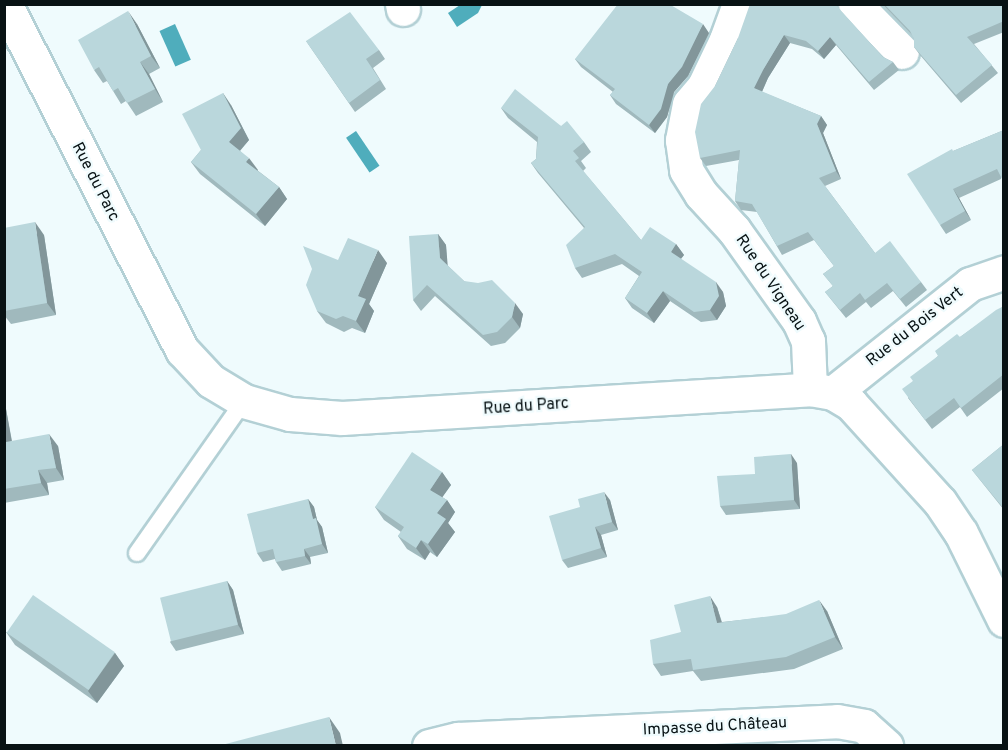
<!DOCTYPE html>
<html>
<head>
<meta charset="utf-8">
<style>
  body { margin:0 }
  #map { position:relative; width:1008px; height:750px; overflow:hidden; background:#effbfd; font-family:Overpass,sans-serif }
  div>[style] { position:absolute }
  [style*='--x'] { left:calc(var(--x)*1px); top:calc(var(--y)*1px); width:calc(var(--w)*1px); rotate:calc(var(--a)*1deg) }
  .water>* { inset:0; background:#4fadbc; transform-origin:0 0 }
  .roads { filter:drop-shadow(2px 0 #b3d0d5) drop-shadow(-2px 0 #b3d0d5) drop-shadow(0 2px #b3d0d5) drop-shadow(0 -2px #b3d0d5) }
  .service>* { height:16px; margin:-8px; padding:0 8px; transform-origin:8px; border-radius:8px; background:#fff }
  .minor>* { height:33px; margin:-16.5px; padding:0 16.5px; transform-origin:16.5px; border-radius:16.5px; background:#fff }
  .wall>* { inset:0; background:#a0b9bd }
  .shaded-wall>* { inset:0; background:#82969a }
  .building>* { inset:0; background:#bad7dc; transform-origin:0 0 }
  span { translate:-50% -50%; white-space:nowrap; text-align:center; line-height:1.15; -webkit-text-stroke:4.5px #effbfd; paint-order:stroke }
  .street-label { font-size:16px; color:#081214 }
  .frame { position:absolute; inset:0; border:6px solid #081214; pointer-events:none }
</style>
</head>
<body>
<div id="map">
  <div class="water">
    <i style="clip-path:polygon(460px 5px,482px 5px,478px 13px,457px 27px,448px 13px)"></i>
    <i style="left:175px;top:24px;width:39px;height:17px;rotate:66deg"></i>
    <i style="left:356px;top:131px;width:42px;height:12px;rotate:56deg"></i>
  </div>
  <div class="roads">
    <div class="service">
      <i style="--x:137;--y:553;--w:186;--a:-54.9"></i>
    </div>
    <div class="minor">
      <i style="--x:5;--y:4;--w:389;--a:62.9"></i>
      <i style="--x:182;--y:350;--w:42;--a:46.9"></i>
      <i style="--x:211;--y:381;--w:39;--a:31"></i>
      <i style="--x:244;--y:401;--w:48;--a:15.8"></i>
      <i style="--x:290;--y:414;--w:52;--a:4.4"></i>
      <i style="--x:342;--y:418;--w:469;--a:-3.5"></i>
      <i style="--x:402;--y:4;--w:5;--a:79"></i>
      <i style="--x:739;--y:4;--w:38;--a:110"></i>
      <i style="--x:726;--y:40;--w:51;--a:115.6"></i>
      <i style="--x:704;--y:86;--w:23;--a:130"></i>
      <i style="--x:689;--y:104;--w:37;--a:101"></i>
      <i style="--x:682;--y:140;--w:30;--a:82"></i>
      <i style="--x:686;--y:170;--w:28;--a:58"></i>
      <i style="--x:701;--y:194;--w:49;--a:47.5"></i>
      <i style="--x:734;--y:230;--w:112;--a:54.5"></i>
      <i style="--x:799;--y:321;--w:22;--a:66"></i>
      <i style="--x:808;--y:341;--w:48;--a:87.6"></i>
      <i style="--x:810;--y:389;--w:23;--a:10"></i>
      <i style="--x:833;--y:393;--w:21;--a:31"></i>
      <i style="--x:851;--y:404;--w:132;--a:47.8"></i>
      <i style="--x:940;--y:502;--w:37;--a:56"></i>
      <i style="--x:961;--y:533;--w:97;--a:63.7"></i>
      <i style="--x:855;--y:4;--w:67;--a:45.6"></i>
      <i style="--x:833;--y:393;--w:175;--a:-38.5"></i>
      <i style="--x:970;--y:284;--w:36;--a:-19"></i>
      <i style="--x:429;--y:746;--w:30;--a:-14"></i>
      <i style="--x:458;--y:739;--w:379;--a:-2.7"></i>
      <i style="--x:837;--y:721;--w:27;--a:10"></i>
      <i style="--x:864;--y:726;--w:30;--a:42"></i>
    </div>
  </div>
  <div class="wall">
    <i style="clip-path:polygon(545px 4px,572px 4px,546px 6px)"></i>
    <i style="clip-path:polygon(882px 4px,1004px 4px,1004px 32px,974px 44px,998px 73px,961px 103px,920px 55px,914px 47px,914px 39px,913px 36px)"></i>
    <i style="clip-path:polygon(837px 7px,883px 57px,893px 62px,899px 70px,874px 90px,836px 45px,824px 59px,812px 49px,790px 43px,768px 78px,762px 92px,821px 116px,827px 125px,823px 133px,841px 179px,825px 186px,875px 253px,921px 282px,927px 290px,906px 307px,893px 291px,871px 308px,866px 302px,846px 318px,825px 292px,833px 286px,823px 274px,834px 266px,814px 240px,782px 255px,757px 212px,741px 210px,735px 201px,739px 160px,706px 166px,700px 158px,715px 86px,738px 38px)"></i>
    <i style="clip-path:polygon(137px 24px,160px 68px,149px 74px,163px 102px,136px 116px,126px 101px,121px 104px,107px 81px,103px 83px,94px 70px)"></i>
    <i style="clip-path:polygon(709px 33px,688px 76px,674px 92px,667px 117px,655px 133px,616px 104px,610px 95px,613px 92px,581px 67px,575px 59px)"></i>
    <i style="clip-path:polygon(306px 41px,379px 50px,385px 59px,373px 68px,386px 89px,355px 112px)"></i>
    <i style="clip-path:polygon(231px 105px,249px 140px,240px 151px,257px 170px,279px 187px,287px 199px,265px 226px,200px 174px,191px 162px,201px 150px)"></i>
    <i style="clip-path:polygon(501px 108px,561px 126px,584px 142px,591px 152px,581px 161px,586px 168px,583px 171px,641px 240px,676px 244px,684px 255px,681px 259px,723px 292px,726px 306px,717px 320px,701px 322px,670px 301px,654px 323px,632px 308px,625px 298px,639px 276px,622px 264px,582px 278px,575px 268px,584px 228px,538px 173px,531px 163px,536px 159px,537px 142px,508px 118px)"></i>
    <i style="clip-path:polygon(1004px 130px,1001px 179px,959px 198px,971px 220px,946px 234px,940px 225px,953px 151px)"></i>
    <i style="clip-path:polygon(4px 228px,44px 235px,56px 315px,11px 324px,4px 315px)"></i>
    <i style="clip-path:polygon(438px 234px,446px 245px,447px 265px,464px 281px,523px 314px,520px 328px,505px 343px,491px 346px,435px 296px,421px 311px,413px 300px)"></i>
    <i style="clip-path:polygon(338px 260px,387px 263px,369px 304px,374px 311px,365px 333px,352px 328px,344px 332px,326px 323px,317px 311px)"></i>
    <i style="clip-path:polygon(1004px 306px,1004px 388px,967px 417px,960px 407px,932px 429px,908px 398px,913px 381px,938px 356px,960px 337px)"></i>
    <i style="clip-path:polygon(4px 407px,6px 409px,12px 441px,58px 446px,64px 480px,47px 483px,49px 495px,4px 503px)"></i>
    <i style="clip-path:polygon(1004px 444px,1004px 510px,972px 470px)"></i>
    <i style="clip-path:polygon(797px 463px,800px 509px,726px 515px,720px 506px,755px 474px)"></i>
    <i style="clip-path:polygon(442px 472px,451px 485px,442px 497px,447px 500px,455px 512px,448px 523px,455px 532px,437px 557px,430px 552px,425px 560px,407px 549px,398px 536px,401px 532px,384px 520px,375px 507px)"></i>
    <i style="clip-path:polygon(308px 499px,314px 507px,317px 520px,322px 527px,328px 553px,310px 557px,311px 564px,282px 571px,276px 562px,275px 559px,263px 562px,257px 553px)"></i>
    <i style="clip-path:polygon(610px 500px,618px 530px,601px 535px,607px 557px,568px 568px,562px 560px)"></i>
    <i style="clip-path:polygon(227px 581px,233px 590px,244px 634px,176px 651px,170px 642px)"></i>
    <i style="clip-path:polygon(717px 607px,722px 622px,827px 611px,843px 649px,794px 669px,701px 681px,693px 671px,661px 676px,653px 664px,681px 632px)"></i>
    <i style="clip-path:polygon(6px 632px,115px 653px,124px 666px,97px 703px,15px 645px)"></i>
  </div>
  <div class="shaded-wall">
    <i style="clip-path:polygon(128px 11px,137px 24px,160px 68px,151px 56px)"></i>
    <i style="clip-path:polygon(703px 24px,709px 33px,688px 76px,674px 92px,667px 117px,655px 133px,649px 125px,668px 84px)"></i>
    <i style="clip-path:polygon(784px 35px,790px 43px,768px 78px,760px 96px,754px 88px,763px 70px)"></i>
    <i style="clip-path:polygon(830px 37px,836px 45px,824px 59px,818px 51px)"></i>
    <i style="clip-path:polygon(140px 62px,149px 74px,163px 102px,155px 89px)"></i>
    <i style="clip-path:polygon(223px 93px,231px 105px,249px 140px,237px 154px,229px 142px)"></i>
    <i style="clip-path:polygon(821px 116px,827px 125px,823px 133px,841px 179px,836px 171px,817px 124px)"></i>
    <i style="clip-path:polygon(249px 158px,258px 170px,255px 174px,246px 162px)"></i>
    <i style="clip-path:polygon(279px 187px,287px 199px,265px 226px,256px 214px)"></i>
    <i style="clip-path:polygon(953px 189px,959px 198px,971px 220px,965px 211px)"></i>
    <i style="clip-path:polygon(35px 222px,44px 235px,56px 315px,47px 303px)"></i>
    <i style="clip-path:polygon(438px 234px,446px 245px,448px 269px,440px 258px)"></i>
    <i style="clip-path:polygon(676px 244px,684px 255px,678px 262px,671px 252px)"></i>
    <i style="clip-path:polygon(378px 250px,387px 263px,369px 304px,374px 311px,365px 333px,356px 321px,358px 296px)"></i>
    <i style="clip-path:polygon(716px 282px,723px 292px,726px 306px,717px 320px,710px 310px)"></i>
    <i style="clip-path:polygon(663px 291px,670px 301px,654px 323px,647px 313px)"></i>
    <i style="clip-path:polygon(515px 303px,523px 314px,520px 328px,512px 317px)"></i>
    <i style="clip-path:polygon(4px 407px,6px 409px,14px 454px,6px 442px,4px 436px)"></i>
    <i style="clip-path:polygon(49px 434px,58px 446px,64px 480px,56px 468px)"></i>
    <i style="clip-path:polygon(791px 454px,797px 463px,800px 509px,794px 500px)"></i>
    <i style="clip-path:polygon(38px 470px,47px 483px,49px 495px,41px 483px)"></i>
    <i style="clip-path:polygon(442px 472px,451px 485px,439px 502px,430px 490px)"></i>
    <i style="clip-path:polygon(604px 492px,610px 500px,618px 530px,612px 522px)"></i>
    <i style="clip-path:polygon(308px 499px,314px 507px,317px 520px,322px 527px,328px 553px,322px 544px,313px 519px)"></i>
    <i style="clip-path:polygon(447px 500px,455px 512px,448px 523px,455px 532px,437px 557px,428px 544px,437px 513px)"></i>
    <i style="clip-path:polygon(595px 527px,601px 535px,607px 557px,601px 548px)"></i>
    <i style="clip-path:polygon(421px 540px,430px 552px,425px 560px,416px 548px)"></i>
    <i style="clip-path:polygon(304px 549px,310px 557px,311px 564px,305px 556px)"></i>
    <i style="clip-path:polygon(227px 581px,233px 590px,244px 634px,238px 625px)"></i>
    <i style="clip-path:polygon(710px 596px,717px 607px,725px 634px,717px 623px)"></i>
    <i style="clip-path:polygon(819px 600px,827px 611px,843px 649px,835px 637px)"></i>
    <i style="clip-path:polygon(115px 653px,124px 666px,97px 703px,88px 691px)"></i>
    <i style="clip-path:polygon(329px 717px,340px 733px,343px 746px,336px 746px)"></i>
  </div>
  <div class="building">
    <i style="clip-path:polygon(618px 4px,669px 4px,703px 24px,682px 67px,668px 84px,661px 109px,649px 125px,610px 95px,615px 89px,575px 59px)"></i>
    <i style="clip-path:polygon(750px 4px,835px 4px,883px 57px,893px 62px,869px 82px,830px 37px,818px 51px,806px 41px,784px 35px,763px 70px,754px 88px,821px 116px,817px 124px,836px 171px,819px 178px,875px 253px,890px 241px,921px 282px,900px 299px,887px 283px,865px 300px,860px 293px,840px 310px,825px 292px,833px 286px,823px 274px,834px 266px,808px 232px,777px 246px,752px 204px,735px 201px,740px 150px,700px 158px,695px 132px,701px 104px,715px 86px,738px 38px)"></i>
    <i style="clip-path:polygon(884px 4px,1004px 4px,1004px 21px,967px 37px,992px 65px,956px 95px,914px 47px,914px 39px,910px 31px)"></i>
    <i style="clip-path:polygon(128px 11px,151px 56px,140px 62px,155px 89px,127px 103px,118px 88px,113px 91px,99px 67px,94px 70px,78px 40px)"></i>
    <i style="clip-path:polygon(350px 12px,379px 50px,366px 59px,380px 80px,349px 103px,306px 41px)"></i>
    <i style="clip-path:polygon(515px 89px,561px 126px,567px 121px,584px 142px,573px 151px,579px 158px,575px 161px,641px 240px,650px 227px,676px 244px,671px 252px,716px 282px,719px 296px,710px 310px,694px 312px,663px 291px,647px 313px,625px 298px,642px 272px,615px 254px,575px 268px,566px 245px,585px 227px,531px 163px,536px 159px,538px 137px,501px 108px)"></i>
    <i style="clip-path:polygon(223px 93px,241px 128px,229px 142px,249px 158px,246px 162px,279px 187px,256px 214px,191px 162px,201px 150px,182px 114px)"></i>
    <i style="clip-path:polygon(1004px 130px,1004px 183px,997px 169px,953px 189px,965px 211px,940px 225px,907px 174px,952px 149px,953px 151px)"></i>
    <i style="clip-path:polygon(35px 222px,47px 303px,4px 311px,4px 228px)"></i>
    <i style="clip-path:polygon(438px 234px,440px 258px,464px 281px,478px 283px,492px 280px,515px 303px,512px 317px,497px 332px,483px 335px,427px 285px,413px 300px,409px 236px)"></i>
    <i style="clip-path:polygon(348px 238px,378px 250px,358px 296px,366px 299px,356px 321px,343px 316px,336px 319px,317px 311px,306px 285px,312px 269px,303px 246px,338px 260px)"></i>
    <i style="clip-path:polygon(1004px 306px,1004px 374px,961px 408px,954px 398px,925px 420px,902px 389px,913px 381px,910px 377px,938px 356px,935px 351px,957px 334px,960px 337px,996px 310px)"></i>
    <i style="clip-path:polygon(49px 434px,56px 468px,38px 470px,41px 483px,4px 489px,4px 436px,6px 442px)"></i>
    <i style="clip-path:polygon(1004px 444px,1004px 509px,972px 470px)"></i>
    <i style="clip-path:polygon(412px 452px,442px 472px,430px 490px,447px 500px,437px 513px,446px 519px,428px 544px,421px 540px,416px 548px,398px 536px,404px 527px,375px 507px)"></i>
    <i style="clip-path:polygon(791px 454px,794px 500px,720px 506px,717px 476px,755px 474px,754px 457px)"></i>
    <i style="clip-path:polygon(604px 492px,612px 522px,595px 527px,601px 548px,562px 560px,549px 516px,580px 507px,578px 499px)"></i>
    <i style="clip-path:polygon(308px 499px,313px 519px,316px 518px,322px 544px,304px 549px,305px 556px,276px 562px,273px 549px,257px 553px,247px 514px)"></i>
    <i style="left:227px;top:581px;width:45px;height:69px;rotate:76deg"></i>
    <i style="left:33px;top:595px;width:100px;height:46px;rotate:35deg"></i>
    <i style="clip-path:polygon(710px 596px,717px 623px,786px 614px,819px 600px,835px 637px,786px 657px,693px 670px,691px 659px,653px 664px,650px 640px,681px 632px,674px 605px)"></i>
    <i style="clip-path:polygon(329px 717px,336px 746px,218px 746px)"></i>
  </div>
  <div class="street-label">
    <span style="left:95px;top:182px;rotate:63deg">Rue du Parc</span>
    <span style="left:770px;top:283px;rotate:56deg">Rue du Vigneau</span>
    <span style="left:915px;top:327px;rotate:-38deg">Rue du Bois Vert</span>
    <span style="left:526px;top:407px;rotate:-4deg">Rue du Parc</span>
    <span style="left:715px;top:727px;rotate:-3deg">Impasse du Château</span>
  </div>
  <div class="frame"></div>
</div>
</body>
</html>
